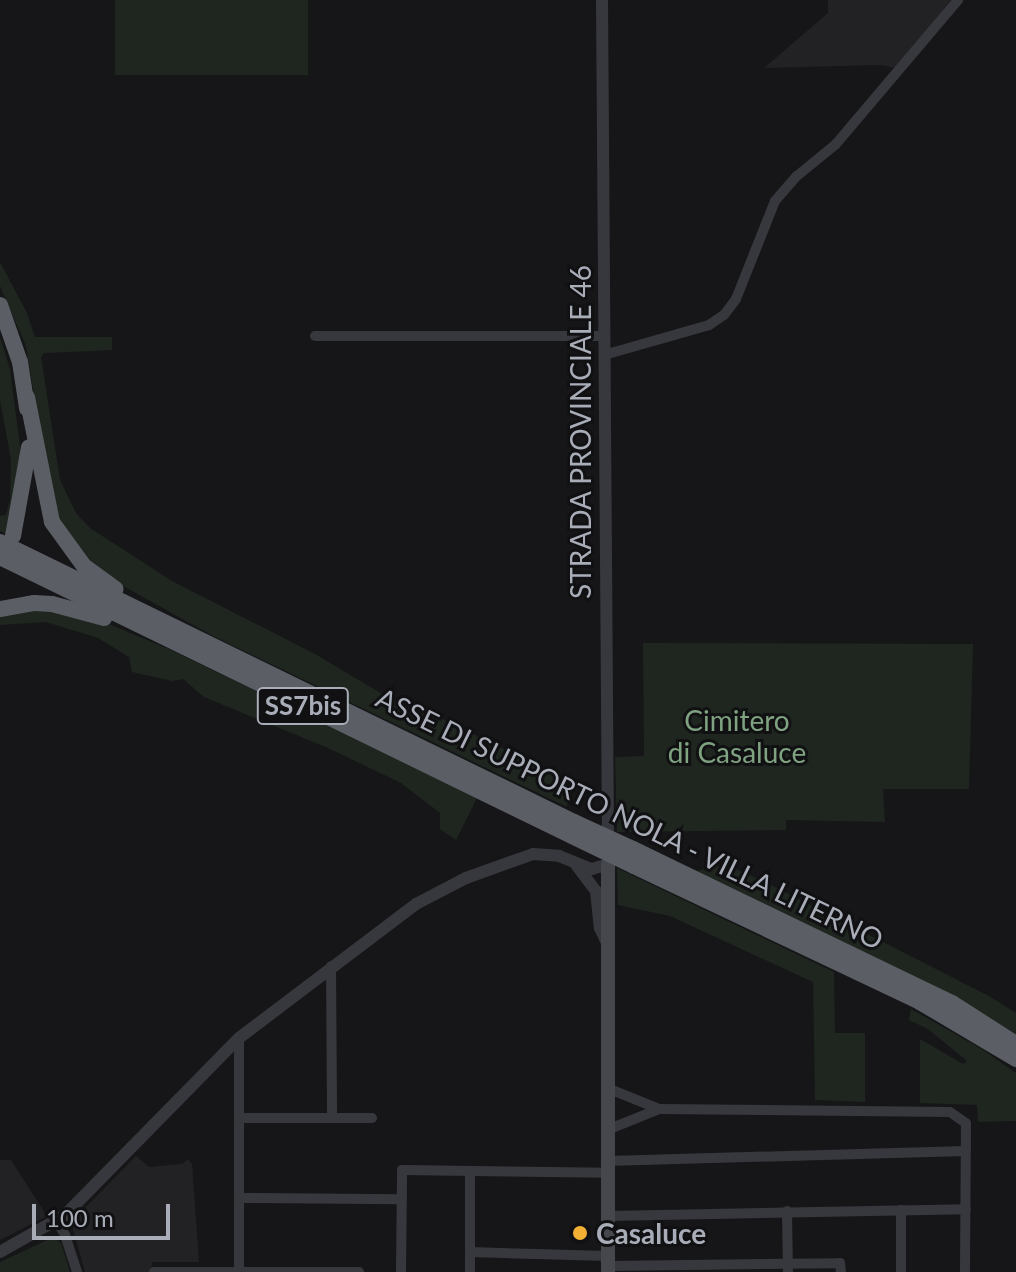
<!DOCTYPE html>
<html>
<head>
<meta charset="utf-8">
<style>
  body { margin:0 }
  #map { position:relative; width:1016px; height:1272px; overflow:hidden; background:#161618; font-family:Lato,sans-serif }
  div>[style] { position:absolute }
  [style*='--x'] { left:calc(var(--x)*1px); top:calc(var(--y)*1px); width:calc(var(--w)*1px); rotate:calc(var(--a)*1deg) }
  .built>* { inset:0; background:#222225 }
  .green>* { inset:0; background:#1e261f; transform-origin:0 0 }
  .minor>* { height:10px; margin:-5px; padding:0 5px; transform-origin:5px; border-radius:5px; background:#37383d }
  .tertiary>* { height:12px; margin:-6px; padding:0 6px; transform-origin:6px; border-radius:6px; background:#37383d }
  .secondary>* { height:14px; margin:-7px; padding:0 7px; transform-origin:7px; border-radius:7px; background:#45474d }
  .trunk>* { height:16px; margin:-8px; padding:0 8px; transform-origin:8px; border-radius:8px; background:#5b5e65 }
  .trunk-bridge>* { height:16px; margin:-8px; padding:0 8px; transform-origin:8px; border-radius:8px; background:#5b5e65 }
  .dots>* { width:22px; height:22px; translate:-50% -50%; box-sizing:border-box; border:4px solid #111113; border-radius:50% }
  span { translate:-50% -50%; white-space:nowrap; text-align:center; line-height:1.15; -webkit-text-stroke:6px #111113; paint-order:stroke }
  .shield-label span { padding:2px 6px; background:#111113; border:2px solid; border-radius:6px; -webkit-text-stroke-width:0 }
  .shield-label { font-size:26px; color:#a8adb8; font-weight:700 }
  .street-label { font-size:28px; color:#a8adb8 }
  .park-label { font-size:28px; color:#7fa381 }
  .poi-label { font-size:28px; color:#a8adb8; font-weight:700 }
  .left { translate:0 -50%; text-align:left }
  .scale { position:absolute; left:32px; top:1204px; width:138px; height:36px; box-sizing:border-box; border:4px solid #a8adb8; border-top:0; padding-left:10px; font-size:24px; line-height:28px; white-space:nowrap; color:#a8adb8; -webkit-text-stroke:6px #111113; paint-order:stroke }
</style>
</head>
<body>
<div id="map">
  <div class="built">
    <i style="clip-path:polygon(828px 0,951px 0,897px 68px,880px 65px,764px 68px,828px 13px)"></i>
    <i style="clip-path:polygon(136px 1156px,149px 1167px,182px 1164px,188px 1159px,192px 1164px,199px 1262px,152px 1262px,151px 1272px,85px 1272px,71px 1222px)"></i>
    <i style="clip-path:polygon(0 1160px,11px 1160px,47px 1216px,0 1240px)"></i>
  </div>
  <div class="green">
    <i style="left:115px;top:0;width:193px;height:75px"></i>
    <i style="clip-path:polygon(0 262px,27px 313px,35px 337px,112px 337px,112px 350px,44px 353px,41px 357px,60px 480px,76px 513px,90px 528px,172px 581px,315px 654px,404px 707px,412px 704px,563px 778px,569px 789px,567px 807px,213px 636px,105px 576px,84px 559px,54px 516px,26px 346px,0 286px)"></i>
    <i style="clip-path:polygon(0 337px,10px 369px,20px 446px,19px 483px,6px 534px,0 531px,0 516px,6px 515px,10px 500px,11px 460px,0 400px)"></i>
    <i style="clip-path:polygon(32px 607px,104px 622px,171px 650px,477px 798px,456px 840px,440px 829px,440px 813px,401px 783px,328px 748px,204px 697px,183px 679px,172px 681px,132px 672px,129px 657px,98px 638px,46px 622px,0 625px,0 614px)"></i>
    <i style="clip-path:polygon(643px 643px,973px 644px,969px 789px,883px 789px,885px 822px,786px 820px,786px 830px,617px 832px,615px 757px,644px 756px)"></i>
    <i style="clip-path:polygon(718px 866px,734px 868px,769px 884px,989px 996px,1016px 1013px,1016px 1035px,929px 984px,696px 871px)"></i>
    <i style="clip-path:polygon(617px 868px,834px 972px,835px 1033px,865px 1033px,865px 1102px,815px 1100px,813px 982px,670px 916px,618px 905px)"></i>
    <i style="clip-path:polygon(911px 1009px,980px 1048px,1016px 1073px,1016px 1121px,978px 1122px,977px 1105px,920px 1103px,920px 1039px,963px 1064px,967px 1061px,928px 1029px,909px 1020px)"></i>
    <i style="clip-path:polygon(54px 1237px,61px 1243px,70px 1272px,0 1272px,0 1262px)"></i>
  </div>
  <div class="minor">
    <i style="--x:315;--y:336;--w:289;--a:0"></i>
    <i style="--x:604;--y:355;--w:109;--a:-15.9"></i>
    <i style="--x:709;--y:325;--w:18;--a:-34"></i>
    <i style="--x:724;--y:315;--w:20;--a:-53"></i>
    <i style="--x:736;--y:299;--w:105;--a:-68.3"></i>
    <i style="--x:775;--y:201;--w:33;--a:-49"></i>
    <i style="--x:797;--y:176;--w:50;--a:-39.4"></i>
    <i style="--x:836;--y:144;--w:189;--a:-49.7"></i>
    <i style="--x:331;--y:966;--w:152;--a:89.6"></i>
    <i style="--x:239;--y:1038;--w:234;--a:90"></i>
    <i style="--x:607;--y:1088;--w:56;--a:22"></i>
    <i style="--x:239;--y:1118;--w:133;--a:0"></i>
    <i style="--x:607;--y:1130;--w:56;--a:-22"></i>
    <i style="--x:659;--y:1109;--w:291;--a:0.6"></i>
    <i style="--x:950;--y:1112;--w:19;--a:35"></i>
    <i style="--x:966;--y:1123;--w:149;--a:90.4"></i>
    <i style="--x:607;--y:1161;--w:359;--a:-1.6"></i>
    <i style="--x:470;--y:1171;--w:101;--a:90"></i>
    <i style="--x:240;--y:1198;--w:162;--a:0.4"></i>
    <i style="--x:901;--y:1210;--w:62;--a:90"></i>
    <i style="--x:787;--y:1211;--w:61;--a:89.1"></i>
    <i style="--x:608;--y:1216;--w:358;--a:-1.1"></i>
    <i style="--x:57;--y:1222;--w:15;--a:58"></i>
    <i style="--x:65;--y:1235;--w:39;--a:72"></i>
    <i style="--x:470;--y:1252;--w:138;--a:1.7"></i>
    <i style="--x:608;--y:1266;--w:232;--a:-0.7"></i>
    <i style="--x:840;--y:1263;--w:9;--a:84"></i>
    <i style="--x:154;--y:1272;--w:205;--a:0"></i>
    <i style="--x:401;--y:1272;--w:102;--a:-89.4"></i>
    <i style="--x:402;--y:1170;--w:205;--a:0.8"></i>
  </div>
  <div class="tertiary">
    <i style="--x:602;--y:0;--w:845;--a:89.59"></i>
    <i style="--x:577;--y:866;--w:31;--a:53"></i>
    <i style="--x:596;--y:891;--w:37;--a:84"></i>
    <i style="--x:600;--y:928;--w:19;--a:65"></i>
    <i style="--x:0;--y:1252;--w:75;--a:-29.6"></i>
    <i style="--x:65;--y:1215;--w:248;--a:-45.5"></i>
    <i style="--x:239;--y:1038;--w:222;--a:-37.1"></i>
    <i style="--x:416;--y:904;--w:56;--a:-27.5"></i>
    <i style="--x:466;--y:878;--w:71;--a:-19.7"></i>
    <i style="--x:533;--y:854;--w:26;--a:4"></i>
    <i style="--x:559;--y:856;--w:35;--a:22"></i>
    <i style="--x:592;--y:869;--w:17;--a:-17"></i>
  </div>
  <div class="secondary">
    <i style="--x:608;--y:864;--w:408;--a:90"></i>
  </div>
  <div class="trunk">
    <i style="--x:0;--y:305;--w:60;--a:70.7"></i>
    <i style="--x:20;--y:362;--w:47;--a:81.3"></i>
    <i style="--x:27;--y:397;--w:127;--a:78.7"></i>
    <i style="--x:52;--y:522;--w:54;--a:54"></i>
    <i style="--x:84;--y:566;--w:39;--a:36"></i>
    <i style="--x:13;--y:536;--w:90;--a:-79.8"></i>
    <i style="--x:0;--y:542;--w:639;--a:26"></i>
    <i style="--x:0;--y:557;--w:636;--a:26"></i>
    <i style="--x:0;--y:609;--w:35;--a:-10"></i>
    <i style="--x:34;--y:603;--w:18;--a:3"></i>
    <i style="--x:52;--y:604;--w:54;--a:15.1"></i>
    <i style="--x:633;--y:849;--w:354;--a:25.8"></i>
    <i style="--x:952;--y:1003;--w:76;--a:32.6"></i>
    <i style="--x:634;--y:866;--w:317;--a:25.4"></i>
    <i style="--x:920;--y:1002;--w:112;--a:30.7"></i>
  </div>
  <div class="trunk-bridge">
    <i style="--x:574;--y:822;--w:65;--a:24.6"></i>
    <i style="--x:572;--y:836;--w:69;--a:25.8"></i>
  </div>
  <div class="dots">
    <i style="left:580px;top:1233px;background:#f2b134"></i>
  </div>
  <div class="shield-label">
    <span style="left:303px;top:706px">SS7bis</span>
  </div>
  <div class="street-label">
    <span style="left:580px;top:432px;rotate:-90deg">STRADA PROVINCIALE 46</span>
    <span style="left:630px;top:818px;rotate:26deg">ASSE DI SUPPORTO NOLA - VILLA LITERNO</span>
  </div>
  <div class="park-label">
    <span style="left:737px;top:736px">Cimitero<br>di Casaluce</span>
  </div>
  <div class="poi-label">
    <span class="left" style="left:596px;top:1233px">Casaluce</span>
  </div>
  <div class="scale">100 m</div>
</div>
</body>
</html>
